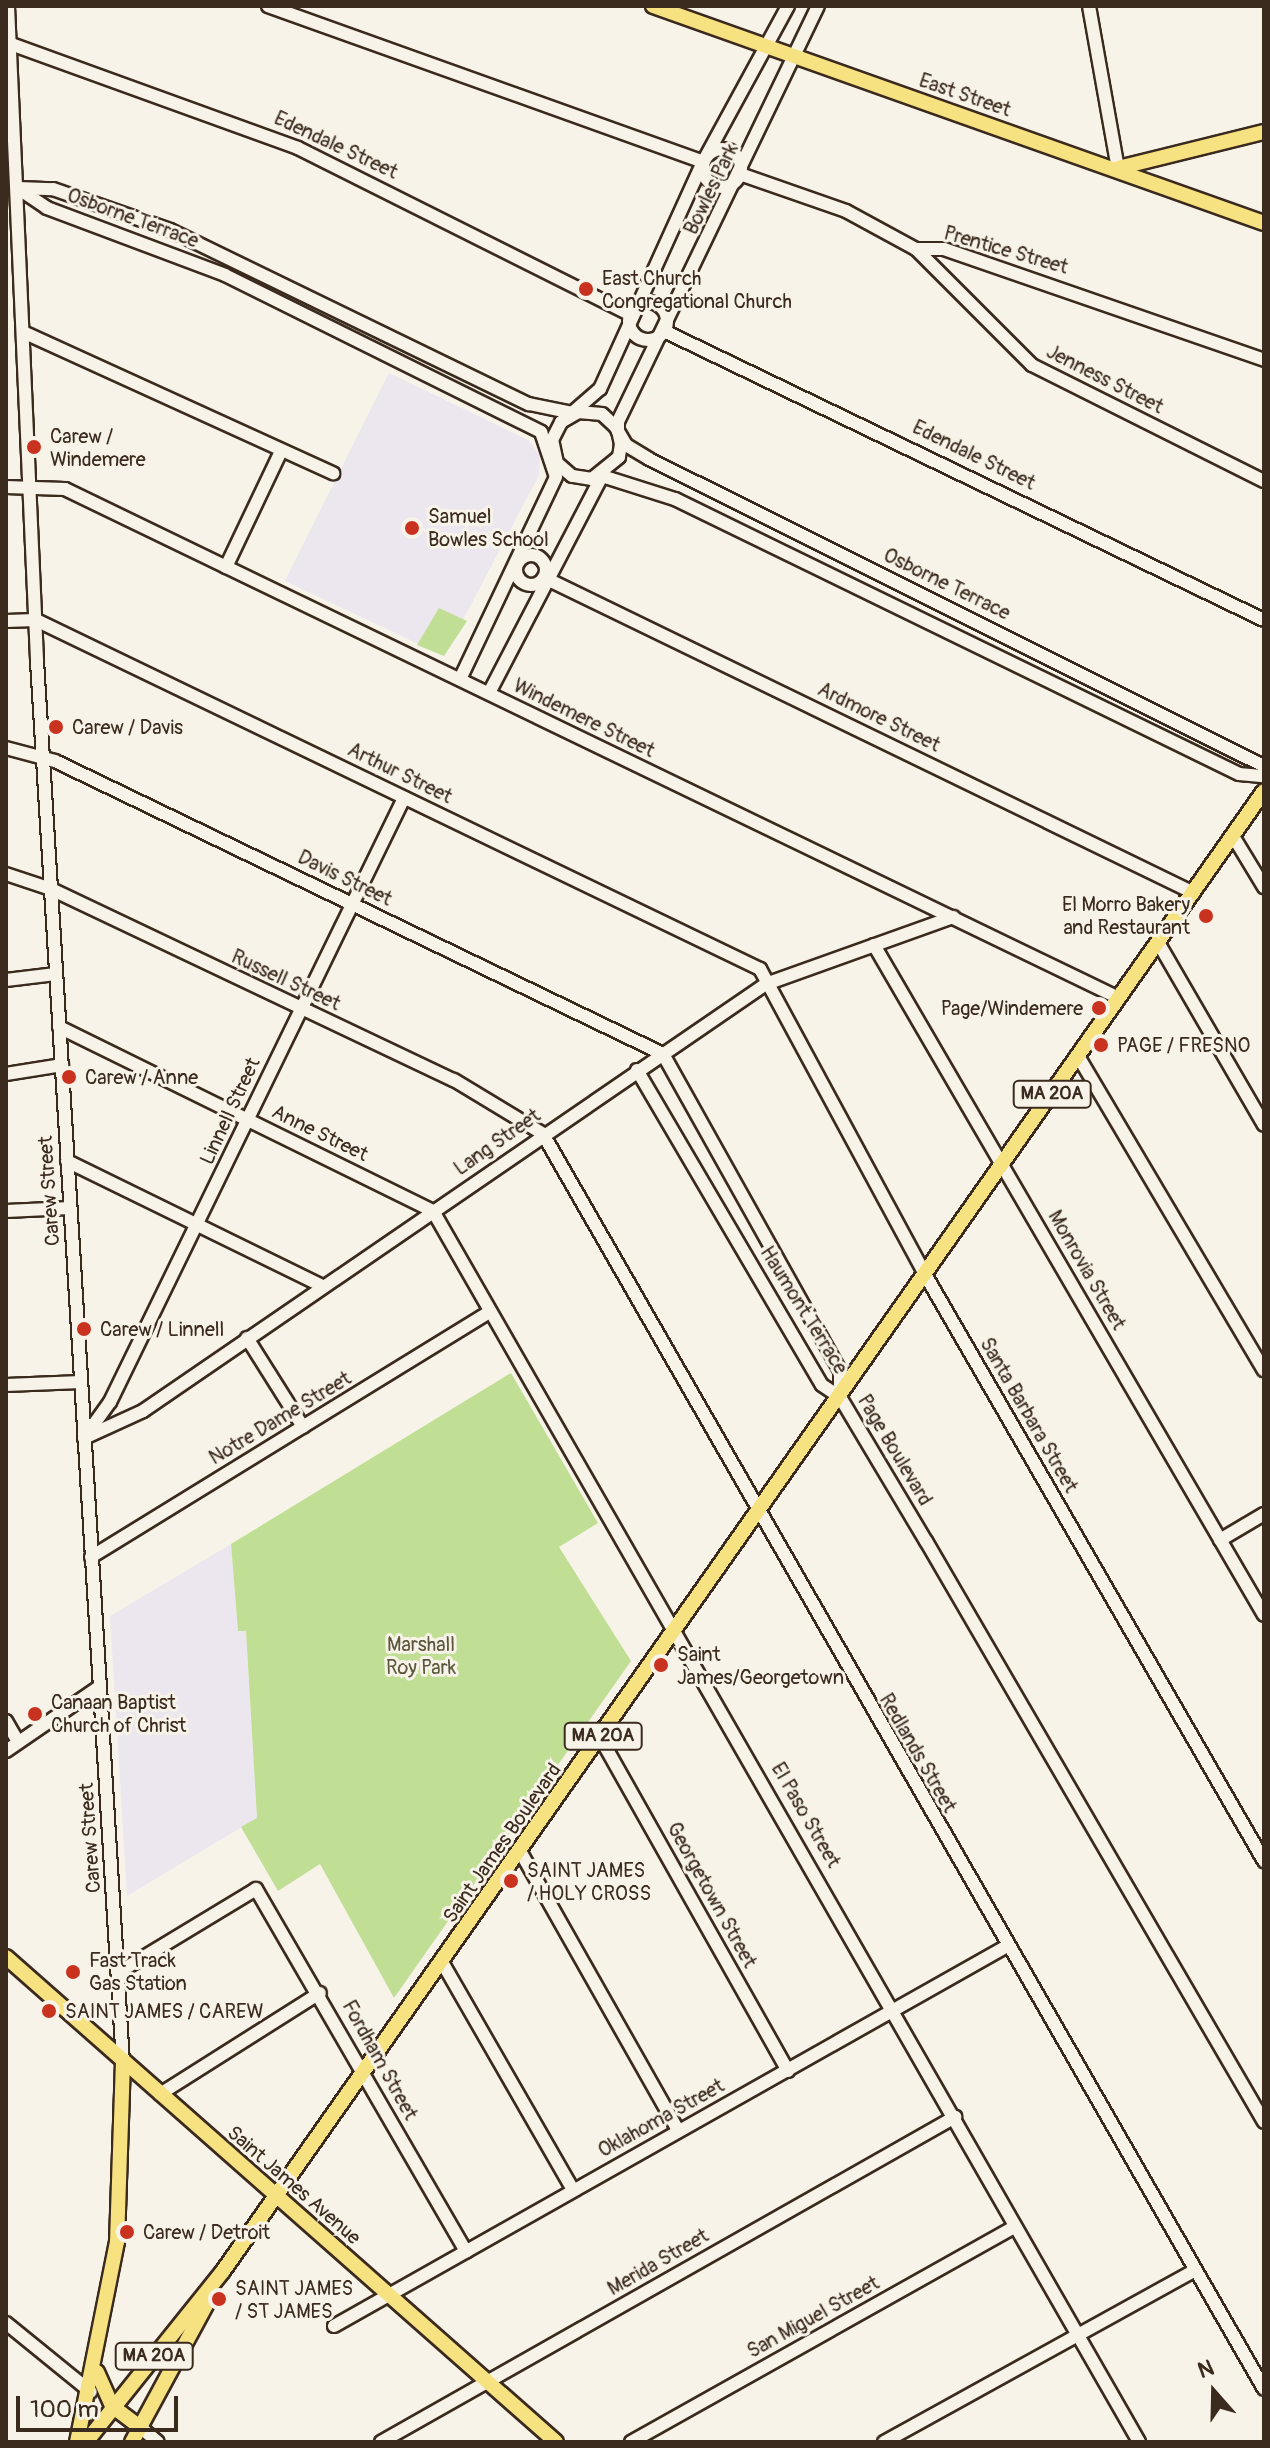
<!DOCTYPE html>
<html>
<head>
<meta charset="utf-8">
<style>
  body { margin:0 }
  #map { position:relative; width:1270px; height:2448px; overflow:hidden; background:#f7f3e8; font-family:Pangolin,sans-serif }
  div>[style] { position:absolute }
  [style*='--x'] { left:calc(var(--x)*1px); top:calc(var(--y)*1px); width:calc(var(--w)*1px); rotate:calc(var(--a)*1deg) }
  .built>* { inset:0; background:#ece7ef }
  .green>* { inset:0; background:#c1de95 }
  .roads { filter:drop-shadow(2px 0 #3b2a1e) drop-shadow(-2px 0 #3b2a1e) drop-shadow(0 2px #3b2a1e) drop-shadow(0 -2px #3b2a1e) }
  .minor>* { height:12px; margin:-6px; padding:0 6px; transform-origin:6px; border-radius:6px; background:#f7f3e8 }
  .minor>.ring { margin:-6px; padding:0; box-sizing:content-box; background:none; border:12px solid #f7f3e8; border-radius:50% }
  .major>* { height:14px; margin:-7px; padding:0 7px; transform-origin:7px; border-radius:7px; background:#f7e281 }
  .dots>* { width:22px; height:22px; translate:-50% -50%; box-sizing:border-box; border:4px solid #f7f3e8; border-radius:50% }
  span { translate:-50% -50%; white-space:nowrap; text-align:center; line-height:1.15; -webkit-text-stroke:6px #f7f3e8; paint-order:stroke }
  .shield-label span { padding:2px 6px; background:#f7f3e8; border:2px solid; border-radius:6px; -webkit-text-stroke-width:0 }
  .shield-label { font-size:18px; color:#3b2a1e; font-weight:700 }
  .street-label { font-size:20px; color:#3b2a1e }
  .poi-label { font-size:20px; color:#3b2a1e }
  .left { translate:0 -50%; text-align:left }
  .right { translate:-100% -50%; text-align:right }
  .park-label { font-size:20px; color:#5c573c }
  .frame { position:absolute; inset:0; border:8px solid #3b2a1e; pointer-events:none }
  .north { position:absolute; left:1174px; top:2352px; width:80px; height:80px; -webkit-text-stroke:6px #f7f3e8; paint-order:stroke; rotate:340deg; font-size:22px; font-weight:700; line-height:32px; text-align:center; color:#3b2a1e }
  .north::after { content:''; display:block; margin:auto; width:28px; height:36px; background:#3b2a1e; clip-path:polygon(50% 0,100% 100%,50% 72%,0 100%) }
  .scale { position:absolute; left:16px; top:2396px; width:162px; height:36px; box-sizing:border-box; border:4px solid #3b2a1e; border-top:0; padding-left:10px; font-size:24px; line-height:28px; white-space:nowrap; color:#3b2a1e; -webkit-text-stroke:6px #f7f3e8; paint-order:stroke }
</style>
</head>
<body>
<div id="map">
  <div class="built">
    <i style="clip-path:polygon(389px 373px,528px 440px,540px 455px,539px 475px,444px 656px,285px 581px)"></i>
    <i style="clip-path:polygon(231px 1544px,238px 1630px,246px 1630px,257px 1818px,127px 1896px,110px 1616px)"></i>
  </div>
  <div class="green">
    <i style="clip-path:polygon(439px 608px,467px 621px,444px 656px,417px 645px)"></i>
    <i style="clip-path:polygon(511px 1373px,598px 1523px,559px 1547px,631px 1661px,394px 1998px,320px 1864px,278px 1891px,241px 1827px,257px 1818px,246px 1631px,238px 1631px,231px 1544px)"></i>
  </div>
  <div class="roads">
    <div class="minor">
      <i style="--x:8;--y:6;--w:656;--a:87.46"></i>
      <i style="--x:37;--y:661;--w:1405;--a:86.49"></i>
      <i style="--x:268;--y:6;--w:462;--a:19.7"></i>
      <i style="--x:818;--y:6;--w:461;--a:115.7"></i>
      <i style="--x:618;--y:421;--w:10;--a:90"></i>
      <i style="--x:618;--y:431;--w:13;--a:77"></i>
      <i style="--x:621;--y:444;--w:13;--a:99"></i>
      <i style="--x:619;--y:457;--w:35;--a:141"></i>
      <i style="--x:592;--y:479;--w:20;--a:-171"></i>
      <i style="--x:572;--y:476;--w:20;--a:-139"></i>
      <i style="--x:557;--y:463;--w:24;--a:-102"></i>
      <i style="--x:552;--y:440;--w:20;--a:-63"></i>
      <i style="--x:561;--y:422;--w:20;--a:-30"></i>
      <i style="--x:578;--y:412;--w:24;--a:5"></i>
      <i style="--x:602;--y:414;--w:18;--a:43"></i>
      <i style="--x:615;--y:426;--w:6;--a:59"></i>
      <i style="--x:618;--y:431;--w:16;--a:60"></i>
      <i style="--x:626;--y:445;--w:27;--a:31"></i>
      <i style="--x:649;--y:459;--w:687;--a:26.53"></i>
      <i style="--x:1089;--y:6;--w:165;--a:79.9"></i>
      <i style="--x:11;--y:44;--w:305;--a:19.9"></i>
      <i style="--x:298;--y:148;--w:371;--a:26.6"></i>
      <i class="ring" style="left:703px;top:149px;width:26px;height:26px"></i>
      <i style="--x:740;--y:174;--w:112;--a:19.2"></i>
      <i style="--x:846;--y:211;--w:80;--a:28.5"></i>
      <i style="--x:916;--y:249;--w:28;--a:0"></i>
      <i style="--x:944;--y:249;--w:339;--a:19.1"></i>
      <i style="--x:17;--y:188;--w:36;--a:2"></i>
      <i style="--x:53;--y:189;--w:124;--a:19.3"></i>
      <i style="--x:170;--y:230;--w:399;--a:25.9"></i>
      <i style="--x:529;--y:404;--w:44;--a:11.8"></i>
      <i style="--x:572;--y:413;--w:37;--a:-41"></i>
      <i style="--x:600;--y:389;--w:249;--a:-65.6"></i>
      <i style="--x:703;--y:162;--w:178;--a:-61.4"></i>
      <i style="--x:19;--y:189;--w:34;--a:34"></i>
      <i style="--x:47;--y:208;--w:190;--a:20.6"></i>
      <i style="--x:225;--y:275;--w:353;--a:26.4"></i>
      <i style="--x:541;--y:432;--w:47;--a:71.6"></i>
      <i style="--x:556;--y:477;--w:224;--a:115.4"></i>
      <i style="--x:916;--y:249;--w:164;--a:45"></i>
      <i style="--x:1032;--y:365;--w:259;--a:26.6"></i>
      <i class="ring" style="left:629px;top:302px;width:26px;height:26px"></i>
      <i style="--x:664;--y:331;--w:666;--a:25.72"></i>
      <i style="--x:23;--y:332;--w:341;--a:24.5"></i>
      <i style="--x:6;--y:487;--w:59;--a:1.9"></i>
      <i style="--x:65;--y:489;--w:1170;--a:25.78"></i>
      <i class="ring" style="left:516px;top:555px;width:18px;height:18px"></i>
      <i style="--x:226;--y:567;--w:128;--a:-64.6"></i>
      <i style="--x:545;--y:578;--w:721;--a:25.89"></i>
      <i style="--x:6;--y:621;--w:30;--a:-2"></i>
      <i style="--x:36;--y:620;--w:804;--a:25.74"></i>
      <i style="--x:760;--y:969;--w:349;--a:61.6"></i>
      <i style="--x:926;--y:1276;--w:676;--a:59.98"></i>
      <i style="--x:489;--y:693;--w:245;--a:-62.5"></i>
      <i style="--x:602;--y:476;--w:77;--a:17.5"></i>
      <i style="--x:675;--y:499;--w:627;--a:25.99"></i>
      <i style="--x:1239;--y:774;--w:25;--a:5"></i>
      <i style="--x:6;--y:748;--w:51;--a:14.9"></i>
      <i style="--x:55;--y:761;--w:675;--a:25.73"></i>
      <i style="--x:663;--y:1054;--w:363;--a:60.8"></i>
      <i style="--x:840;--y:1371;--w:26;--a:90"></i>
      <i style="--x:1233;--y:836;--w:60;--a:58.7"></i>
      <i style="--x:6;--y:874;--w:47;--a:18.4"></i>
      <i style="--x:51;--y:889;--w:446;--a:25.4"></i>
      <i style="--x:454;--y:1080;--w:104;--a:31.2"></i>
      <i style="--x:543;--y:1134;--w:1447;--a:60.12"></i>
      <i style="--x:1159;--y:944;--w:209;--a:59.9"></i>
      <i style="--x:874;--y:945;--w:775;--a:59.8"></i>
      <i style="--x:6;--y:980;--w:50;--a:-6.8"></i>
      <i style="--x:59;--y:1027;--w:417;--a:26.2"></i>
      <i style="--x:433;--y:1211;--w:1419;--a:60.16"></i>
      <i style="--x:1078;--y:1056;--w:365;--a:59.4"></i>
      <i style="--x:637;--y:1070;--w:365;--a:59.6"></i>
      <i style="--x:822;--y:1385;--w:22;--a:34"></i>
      <i style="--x:840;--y:1397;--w:168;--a:59.2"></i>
      <i style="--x:926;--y:1541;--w:672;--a:59.81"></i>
      <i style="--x:6;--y:1074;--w:57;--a:-9.1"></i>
      <i style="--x:67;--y:1161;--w:284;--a:26.1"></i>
      <i style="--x:6;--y:1211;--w:64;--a:-2.7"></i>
      <i style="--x:247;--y:1338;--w:105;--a:57.8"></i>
      <i style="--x:6;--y:1385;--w:75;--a:-2.3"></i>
      <i style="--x:84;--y:1438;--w:65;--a:-24.6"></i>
      <i style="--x:143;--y:1411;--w:755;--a:-34.43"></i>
      <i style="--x:766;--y:984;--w:199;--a:-19.7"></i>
      <i style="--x:84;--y:1438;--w:44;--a:-54.2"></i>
      <i style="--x:110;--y:1402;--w:672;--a:-64.05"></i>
      <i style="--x:1220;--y:1540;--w:51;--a:-30.6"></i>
      <i style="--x:91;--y:1557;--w:468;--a:-31.6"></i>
      <i style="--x:6;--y:1721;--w:24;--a:60"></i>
      <i style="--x:601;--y:1739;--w:381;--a:60.6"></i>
      <i style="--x:6;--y:1751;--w:113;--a:-34.5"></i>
      <i style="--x:520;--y:1851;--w:321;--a:60.5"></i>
      <i style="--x:442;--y:1962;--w:263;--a:60.1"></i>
      <i style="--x:119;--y:1972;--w:160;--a:-31.2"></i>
      <i style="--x:256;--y:1889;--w:419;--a:59.9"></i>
      <i style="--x:160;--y:2094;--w:189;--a:-32.3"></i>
      <i style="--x:6;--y:2323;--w:109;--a:39.1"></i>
      <i style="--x:334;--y:2326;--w:773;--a:-29.45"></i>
      <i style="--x:140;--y:2427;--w:23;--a:40"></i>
      <i style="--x:381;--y:2442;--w:660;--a:-29.52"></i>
      <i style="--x:631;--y:2442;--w:439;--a:-29.3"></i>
      <i style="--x:884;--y:2442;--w:355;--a:-28.9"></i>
    </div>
    <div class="major">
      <i style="--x:653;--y:6;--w:648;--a:19.55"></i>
      <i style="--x:1118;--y:168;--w:150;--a:-13.9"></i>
      <i style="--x:6;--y:1957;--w:733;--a:41.41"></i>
      <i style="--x:97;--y:2372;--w:37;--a:66"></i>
      <i style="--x:112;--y:2406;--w:35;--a:37"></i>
      <i style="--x:77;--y:2442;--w:204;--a:-78.7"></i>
      <i style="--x:117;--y:2242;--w:179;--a:-88.1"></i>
      <i style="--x:86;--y:2442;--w:219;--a:-51.3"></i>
      <i style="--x:223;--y:2271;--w:1809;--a:-54.88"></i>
      <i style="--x:132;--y:2442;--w:166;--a:-61.6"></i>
    </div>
  </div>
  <div class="dots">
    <i style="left:586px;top:289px;background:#c8321e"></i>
    <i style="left:34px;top:447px;background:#c8321e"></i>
    <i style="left:412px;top:528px;background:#c8321e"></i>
    <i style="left:56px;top:727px;background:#c8321e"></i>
    <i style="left:1206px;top:916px;background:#c8321e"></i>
    <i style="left:1099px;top:1008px;background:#c8321e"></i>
    <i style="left:1101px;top:1045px;background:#c8321e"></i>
    <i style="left:69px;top:1077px;background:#c8321e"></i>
    <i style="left:84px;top:1329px;background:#c8321e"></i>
    <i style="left:661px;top:1665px;background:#c8321e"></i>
    <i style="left:35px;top:1714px;background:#c8321e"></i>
    <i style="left:511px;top:1881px;background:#c8321e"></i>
    <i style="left:73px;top:1972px;background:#c8321e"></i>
    <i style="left:49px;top:2011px;background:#c8321e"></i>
    <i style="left:127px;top:2232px;background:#c8321e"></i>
    <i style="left:219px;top:2299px;background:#c8321e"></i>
  </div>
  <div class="shield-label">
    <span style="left:1052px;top:1094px">MA 20A</span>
    <span style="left:603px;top:1736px">MA 20A</span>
    <span style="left:154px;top:2356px">MA 20A</span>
  </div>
  <div class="street-label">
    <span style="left:965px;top:95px;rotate:19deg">East Street</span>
    <span style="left:336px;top:145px;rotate:25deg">Edendale Street</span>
    <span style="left:711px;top:189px;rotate:-64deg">Bowles Park</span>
    <span style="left:133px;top:218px;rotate:20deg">Osborne Terrace</span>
    <span style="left:1006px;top:250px;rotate:16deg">Prentice Street</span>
    <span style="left:1105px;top:379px;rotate:27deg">Jenness Street</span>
    <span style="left:974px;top:455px;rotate:26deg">Edendale Street</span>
    <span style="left:947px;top:584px;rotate:26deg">Osborne Terrace</span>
    <span style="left:879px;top:717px;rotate:26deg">Ardmore Street</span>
    <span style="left:584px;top:718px;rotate:26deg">Windemere Street</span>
    <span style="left:400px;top:773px;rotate:26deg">Arthur Street</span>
    <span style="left:345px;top:878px;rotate:26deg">Davis Street</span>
    <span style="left:286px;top:980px;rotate:25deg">Russell Street</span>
    <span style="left:230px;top:1111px;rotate:-65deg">Linnell Street</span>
    <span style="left:320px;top:1133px;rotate:26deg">Anne Street</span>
    <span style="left:497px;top:1142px;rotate:-35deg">Lang Street</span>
    <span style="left:49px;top:1191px;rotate:-94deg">Carew Street</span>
    <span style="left:1087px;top:1270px;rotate:60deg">Monrovia Street</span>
    <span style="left:804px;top:1310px;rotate:58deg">Haumont Terrace</span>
    <span style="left:1029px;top:1415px;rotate:60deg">Santa Barbara Street</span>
    <span style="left:280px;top:1418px;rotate:-31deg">Notre Dame Street</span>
    <span style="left:895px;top:1450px;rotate:59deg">Page Boulevard</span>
    <span style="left:918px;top:1753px;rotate:60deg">Redlands Street</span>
    <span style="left:806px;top:1815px;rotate:60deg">El Paso Street</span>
    <span style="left:90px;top:1838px;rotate:-94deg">Carew Street</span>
    <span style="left:502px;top:1843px;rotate:-55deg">Saint James Boulevard</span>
    <span style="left:712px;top:1895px;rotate:61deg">Georgetown Street</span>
    <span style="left:380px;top:2060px;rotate:61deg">Fordham Street</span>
    <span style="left:661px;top:2118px;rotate:-29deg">Oklahoma Street</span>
    <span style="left:294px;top:2185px;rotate:41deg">Saint James Avenue</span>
    <span style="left:658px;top:2262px;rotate:-30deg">Merida Street</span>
    <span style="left:813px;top:2317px;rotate:-29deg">San Miguel Street</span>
  </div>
  <div class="poi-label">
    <span class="left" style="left:602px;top:290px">East Church<br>Congregational Church</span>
    <span class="left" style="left:50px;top:448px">Carew /<br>Windemere</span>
    <span class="left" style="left:428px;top:528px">Samuel<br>Bowles School</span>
    <span class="left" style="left:72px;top:727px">Carew / Davis</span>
    <span class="right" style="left:1190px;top:916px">El Morro Bakery<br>and Restaurant</span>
    <span class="right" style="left:1083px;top:1008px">Page/Windemere</span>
    <span class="left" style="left:1117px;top:1045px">PAGE / FRESNO</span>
    <span class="left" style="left:85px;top:1077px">Carew / Anne</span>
    <span class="left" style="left:100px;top:1329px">Carew / Linnell</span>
    <span class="left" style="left:677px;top:1666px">Saint<br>James/Georgetown</span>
    <span class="left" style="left:51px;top:1714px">Canaan Baptist<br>Church of Christ</span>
    <span class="left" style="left:527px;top:1882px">SAINT JAMES<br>/ HOLY CROSS</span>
    <span class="left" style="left:89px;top:1972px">Fast Track<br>Gas Station</span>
    <span class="left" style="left:65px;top:2011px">SAINT JAMES / CAREW</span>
    <span class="left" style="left:143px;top:2232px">Carew / Detroit</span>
    <span class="left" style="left:235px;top:2300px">SAINT JAMES<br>/ ST JAMES</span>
  </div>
  <div class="park-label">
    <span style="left:421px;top:1656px">Marshall<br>Roy Park</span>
  </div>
  <div class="frame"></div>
  <div class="north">N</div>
  <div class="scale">100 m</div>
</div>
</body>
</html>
